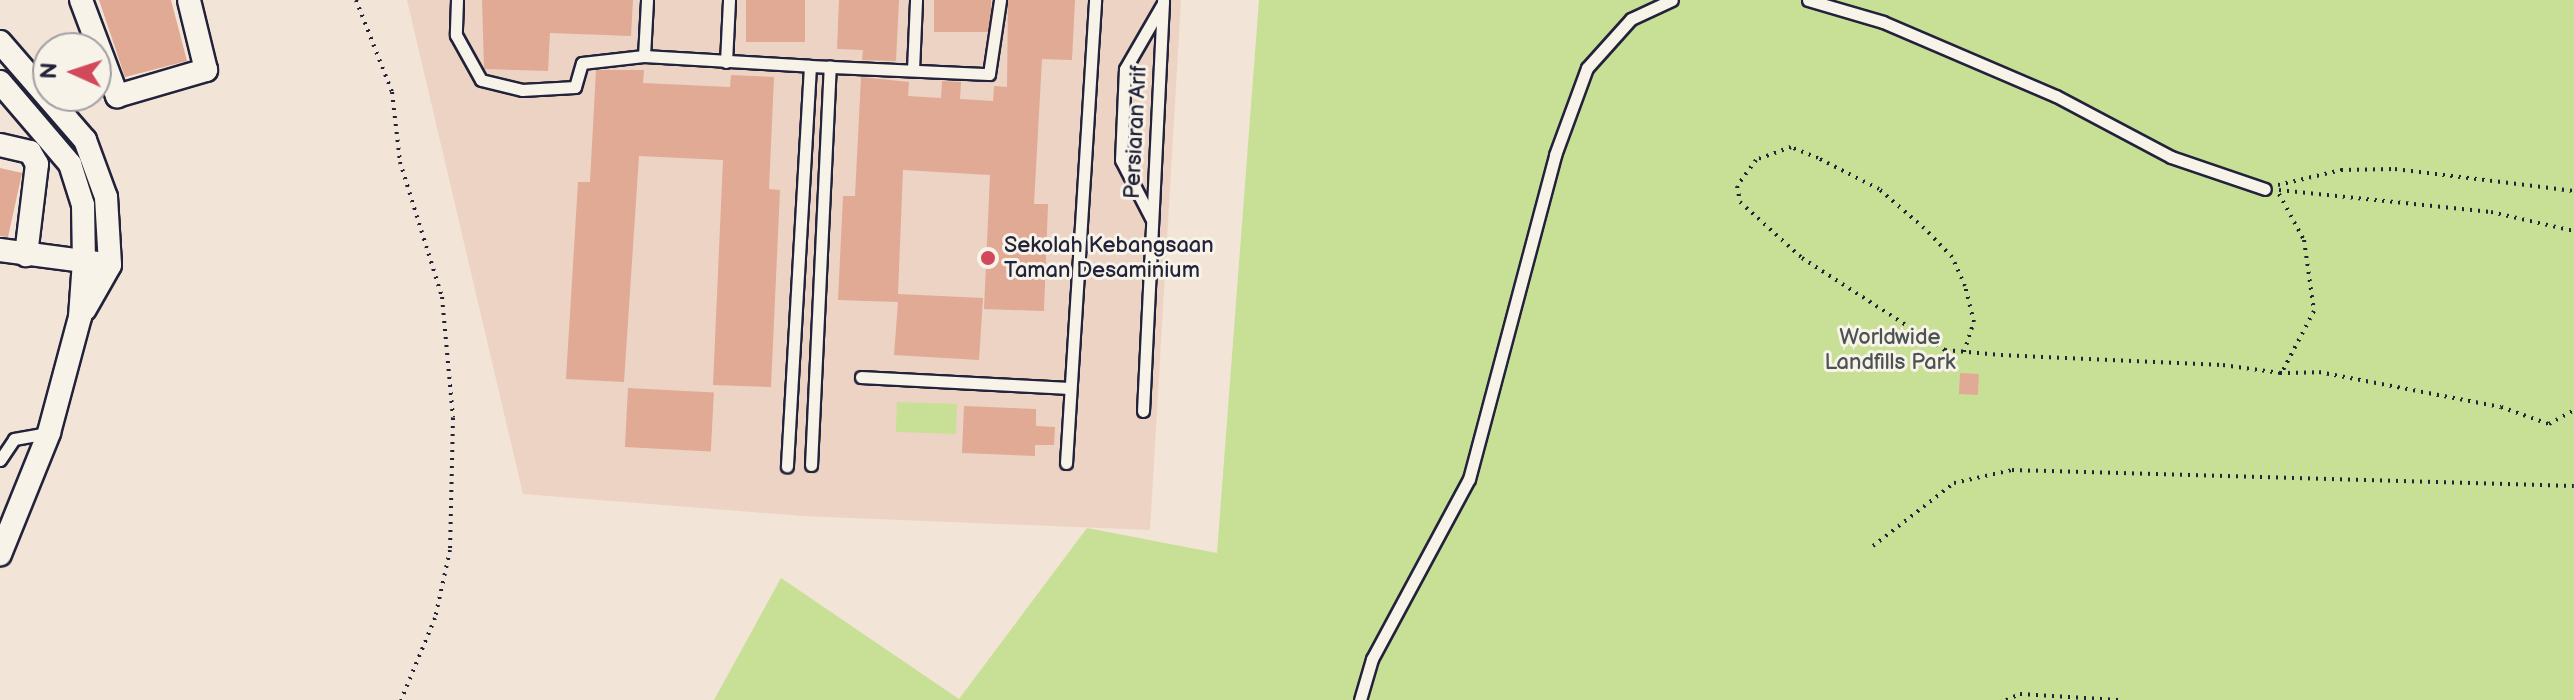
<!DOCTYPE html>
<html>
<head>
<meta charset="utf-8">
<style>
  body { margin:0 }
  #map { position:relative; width:2574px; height:700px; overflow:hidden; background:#f2e4d7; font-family:"Balsamiq Sans",sans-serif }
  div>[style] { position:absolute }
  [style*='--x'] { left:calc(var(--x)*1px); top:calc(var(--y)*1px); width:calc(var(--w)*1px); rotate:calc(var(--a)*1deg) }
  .built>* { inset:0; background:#edd3c3 }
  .green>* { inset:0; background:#c7e096; transform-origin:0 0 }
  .building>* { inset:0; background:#e0aa95; transform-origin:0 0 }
  .path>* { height:4px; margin-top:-2px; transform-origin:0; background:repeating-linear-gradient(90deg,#22223b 0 2px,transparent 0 8px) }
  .roads { filter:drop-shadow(2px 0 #22223b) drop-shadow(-2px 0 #22223b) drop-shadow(0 2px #22223b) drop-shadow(0 -2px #22223b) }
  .lane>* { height:11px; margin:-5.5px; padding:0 5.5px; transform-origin:5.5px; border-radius:5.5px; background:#f7f3e8 }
  .street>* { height:22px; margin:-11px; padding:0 11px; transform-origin:11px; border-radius:11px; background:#f7f3e8 }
  .dots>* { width:22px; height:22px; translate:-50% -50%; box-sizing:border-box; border:4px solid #f7f3e8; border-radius:50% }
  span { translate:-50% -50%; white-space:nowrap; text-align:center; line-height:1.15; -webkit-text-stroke:6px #f7f3e8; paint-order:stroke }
  .street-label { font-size:22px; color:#22223b }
  .poi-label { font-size:22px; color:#22223b }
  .left { translate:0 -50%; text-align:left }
  .park-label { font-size:22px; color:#4b5252 }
  .north { position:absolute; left:32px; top:32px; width:80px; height:80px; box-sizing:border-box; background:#f7f3e8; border:2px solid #a29fa3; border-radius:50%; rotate:273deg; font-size:22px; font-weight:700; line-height:32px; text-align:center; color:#22223b }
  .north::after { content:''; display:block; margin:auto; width:28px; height:36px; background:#d1495b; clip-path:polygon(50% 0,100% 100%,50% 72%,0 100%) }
</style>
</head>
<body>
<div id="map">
  <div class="built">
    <i style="clip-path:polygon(407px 0,1181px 0,1150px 530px,803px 516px,523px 494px)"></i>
  </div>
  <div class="green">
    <i style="clip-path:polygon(1259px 0,2574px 0,2574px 700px,714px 700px,781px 578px,959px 699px,1087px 528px,1217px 553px)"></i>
    <i style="left:897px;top:402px;width:60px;height:30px;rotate:2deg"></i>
  </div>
  <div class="building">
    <i style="clip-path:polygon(99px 0,171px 0,187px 61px,125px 77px)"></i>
    <i style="clip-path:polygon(482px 0,633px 0,631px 36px,550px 33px,548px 71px,484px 69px)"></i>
    <i style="left:746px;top:0;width:59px;height:42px"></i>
    <i style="clip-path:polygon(839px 0,899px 0,896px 61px,862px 60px,863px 50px,837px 49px)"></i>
    <i style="left:934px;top:0;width:57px;height:32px"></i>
    <i style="clip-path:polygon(1008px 0,1075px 0,1072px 60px,1042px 59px,1034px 204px,1048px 204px,1044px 311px,984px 309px,990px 175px,903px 170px,898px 294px,983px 298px,979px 360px,894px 355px,898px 302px,838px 300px,843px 196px,855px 196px,861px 77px,909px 82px,908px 96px,941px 98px,942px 81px,961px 82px,960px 99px,993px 101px,994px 86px,1007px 87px)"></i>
    <i style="clip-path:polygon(596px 70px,644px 70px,643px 83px,730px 87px,731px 75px,774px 77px,769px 189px,780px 190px,771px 387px,713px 385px,723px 160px,639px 156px,624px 382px,566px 379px,578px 182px,590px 182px)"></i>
    <i style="clip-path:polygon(0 168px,22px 173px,8px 237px,0 236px)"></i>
    <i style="left:1960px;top:373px;width:19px;height:21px;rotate:3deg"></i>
    <i style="left:628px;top:388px;width:86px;height:59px;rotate:3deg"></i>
    <i style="clip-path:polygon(964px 406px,1036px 409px,1036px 426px,1055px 427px,1054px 445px,1035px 445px,1035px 456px,962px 453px)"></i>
  </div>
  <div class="path">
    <i style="--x:356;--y:0;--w:99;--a:68.6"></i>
    <i style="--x:392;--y:92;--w:70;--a:83.5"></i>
    <i style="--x:400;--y:162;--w:141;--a:72.7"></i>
    <i style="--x:442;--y:297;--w:121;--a:84.8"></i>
    <i style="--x:453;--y:418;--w:132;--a:91.3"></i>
    <i style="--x:450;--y:550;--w:70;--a:102.4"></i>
    <i style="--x:435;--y:618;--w:89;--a:112.5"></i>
    <i style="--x:2278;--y:185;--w:65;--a:-13.4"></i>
    <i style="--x:2341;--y:170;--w:54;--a:-1.1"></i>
    <i style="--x:2395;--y:169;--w:180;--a:7"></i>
    <i style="--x:2279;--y:190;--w:213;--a:5.9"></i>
    <i style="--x:2491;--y:212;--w:85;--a:12.9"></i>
    <i style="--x:2279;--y:194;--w:52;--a:61.5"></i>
    <i style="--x:2304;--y:240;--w:72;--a:82"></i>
    <i style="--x:2314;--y:311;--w:69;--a:117.7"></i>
    <i style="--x:1964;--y:352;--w:32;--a:-72"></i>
    <i style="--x:1974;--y:322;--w:37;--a:-104"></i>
    <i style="--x:1965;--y:286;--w:32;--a:-114"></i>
    <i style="--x:1952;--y:257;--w:40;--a:-134"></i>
    <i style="--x:1924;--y:228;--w:60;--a:-139.1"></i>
    <i style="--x:1879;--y:189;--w:68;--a:-153.1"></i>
    <i style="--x:1818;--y:158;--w:29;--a:-158"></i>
    <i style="--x:1791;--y:147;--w:37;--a:160"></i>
    <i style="--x:1756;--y:160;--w:32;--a:126"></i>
    <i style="--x:1737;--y:186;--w:16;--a:79"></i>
    <i style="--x:1740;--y:202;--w:84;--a:42.1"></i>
    <i style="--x:1802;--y:258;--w:170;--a:32.8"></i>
    <i style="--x:1945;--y:350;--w:56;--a:5.1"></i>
    <i style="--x:2001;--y:355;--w:222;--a:2.6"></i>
    <i style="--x:2223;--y:365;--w:58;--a:8"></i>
    <i style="--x:2280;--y:373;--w:39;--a:-1"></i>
    <i style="--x:2319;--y:372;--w:185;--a:10.9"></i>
    <i style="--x:2501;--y:407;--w:51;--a:19.5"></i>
    <i style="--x:2549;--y:424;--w:29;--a:-29"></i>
    <i style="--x:1873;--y:546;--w:103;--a:-37.9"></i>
    <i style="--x:1954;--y:483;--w:59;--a:-12.6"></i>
    <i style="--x:2012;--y:470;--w:562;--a:1.63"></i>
    <i style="--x:2006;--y:700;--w:15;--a:-23"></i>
    <i style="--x:2020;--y:694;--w:99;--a:3.5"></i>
  </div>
  <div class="roads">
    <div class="lane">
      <i style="--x:457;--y:0;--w:35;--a:92"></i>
      <i style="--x:456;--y:35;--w:51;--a:60.9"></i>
      <i style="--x:481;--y:80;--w:42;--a:13.7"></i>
      <i style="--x:522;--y:90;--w:53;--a:-3.2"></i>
      <i style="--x:575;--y:87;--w:25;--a:-74"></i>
      <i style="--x:582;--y:63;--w:62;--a:-6.4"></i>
      <i style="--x:644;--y:56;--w:166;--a:3.4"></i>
      <i style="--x:810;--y:66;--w:401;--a:93.3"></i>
      <i style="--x:1808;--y:0;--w:78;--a:16.3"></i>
      <i style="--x:1883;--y:22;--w:188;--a:23.2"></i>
      <i style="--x:2056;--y:96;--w:130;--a:27.9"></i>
      <i style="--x:2171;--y:157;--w:99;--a:18.8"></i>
      <i style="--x:644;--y:56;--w:56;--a:-86.9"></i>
      <i style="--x:726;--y:62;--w:62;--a:-87.2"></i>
      <i style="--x:810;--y:66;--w:179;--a:2.6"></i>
      <i style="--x:989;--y:74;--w:75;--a:-81.5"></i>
      <i style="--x:913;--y:70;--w:70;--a:-87.5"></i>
      <i style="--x:1151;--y:218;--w:65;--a:-117.3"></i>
      <i style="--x:1121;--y:160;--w:91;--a:-87.5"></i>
      <i style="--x:1125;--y:69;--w:74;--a:-60"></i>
      <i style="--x:861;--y:377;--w:208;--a:3"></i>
      <i style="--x:1143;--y:411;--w:411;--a:-87.2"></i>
      <i style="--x:0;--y:460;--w:25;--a:-56"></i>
      <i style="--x:14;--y:439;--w:36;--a:-10"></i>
      <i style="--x:1066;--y:463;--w:464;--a:-86.4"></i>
      <i style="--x:811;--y:465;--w:399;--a:-87.3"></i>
      <i style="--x:1360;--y:700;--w:43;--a:-73.7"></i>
      <i style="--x:1372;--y:659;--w:204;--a:-61.7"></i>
      <i style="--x:1469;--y:479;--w:335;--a:-75.1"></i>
      <i style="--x:1555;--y:155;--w:93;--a:-69.8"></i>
      <i style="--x:1587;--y:68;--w:66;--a:-48.1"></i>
      <i style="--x:1631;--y:19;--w:45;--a:-24.9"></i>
    </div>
    <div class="street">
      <i style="--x:81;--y:0;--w:103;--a:69.4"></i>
      <i style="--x:117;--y:96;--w:93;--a:-16.3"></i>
      <i style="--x:206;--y:70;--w:72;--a:-103.7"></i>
      <i style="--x:0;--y:42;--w:130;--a:49.1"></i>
      <i style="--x:85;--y:140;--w:61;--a:69.8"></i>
      <i style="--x:106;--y:197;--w:68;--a:86.6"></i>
      <i style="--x:110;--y:265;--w:51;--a:119.6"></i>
      <i style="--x:0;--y:82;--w:108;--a:49.5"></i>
      <i style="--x:70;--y:164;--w:43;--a:72.4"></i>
      <i style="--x:83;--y:205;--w:56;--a:89"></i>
      <i style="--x:84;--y:261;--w:56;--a:94.1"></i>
      <i style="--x:80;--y:317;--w:120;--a:105"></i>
      <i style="--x:49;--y:433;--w:131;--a:112"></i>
      <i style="--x:0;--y:145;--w:31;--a:13"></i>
      <i style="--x:30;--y:152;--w:14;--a:60"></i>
      <i style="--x:37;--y:164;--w:92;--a:96.9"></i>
      <i style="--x:0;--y:250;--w:98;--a:7.6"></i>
    </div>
  </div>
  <div class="dots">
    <i style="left:988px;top:258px;background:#d1495b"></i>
  </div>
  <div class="street-label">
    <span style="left:1136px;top:132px;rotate:-87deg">Persiaran Arif</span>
  </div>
  <div class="poi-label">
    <span class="left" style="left:1004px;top:258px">Sekolah Kebangsaan<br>Taman Desaminium</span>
  </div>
  <div class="park-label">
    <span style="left:1890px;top:350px">Worldwide<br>Landfills Park</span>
  </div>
  <div class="north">N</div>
</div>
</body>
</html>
